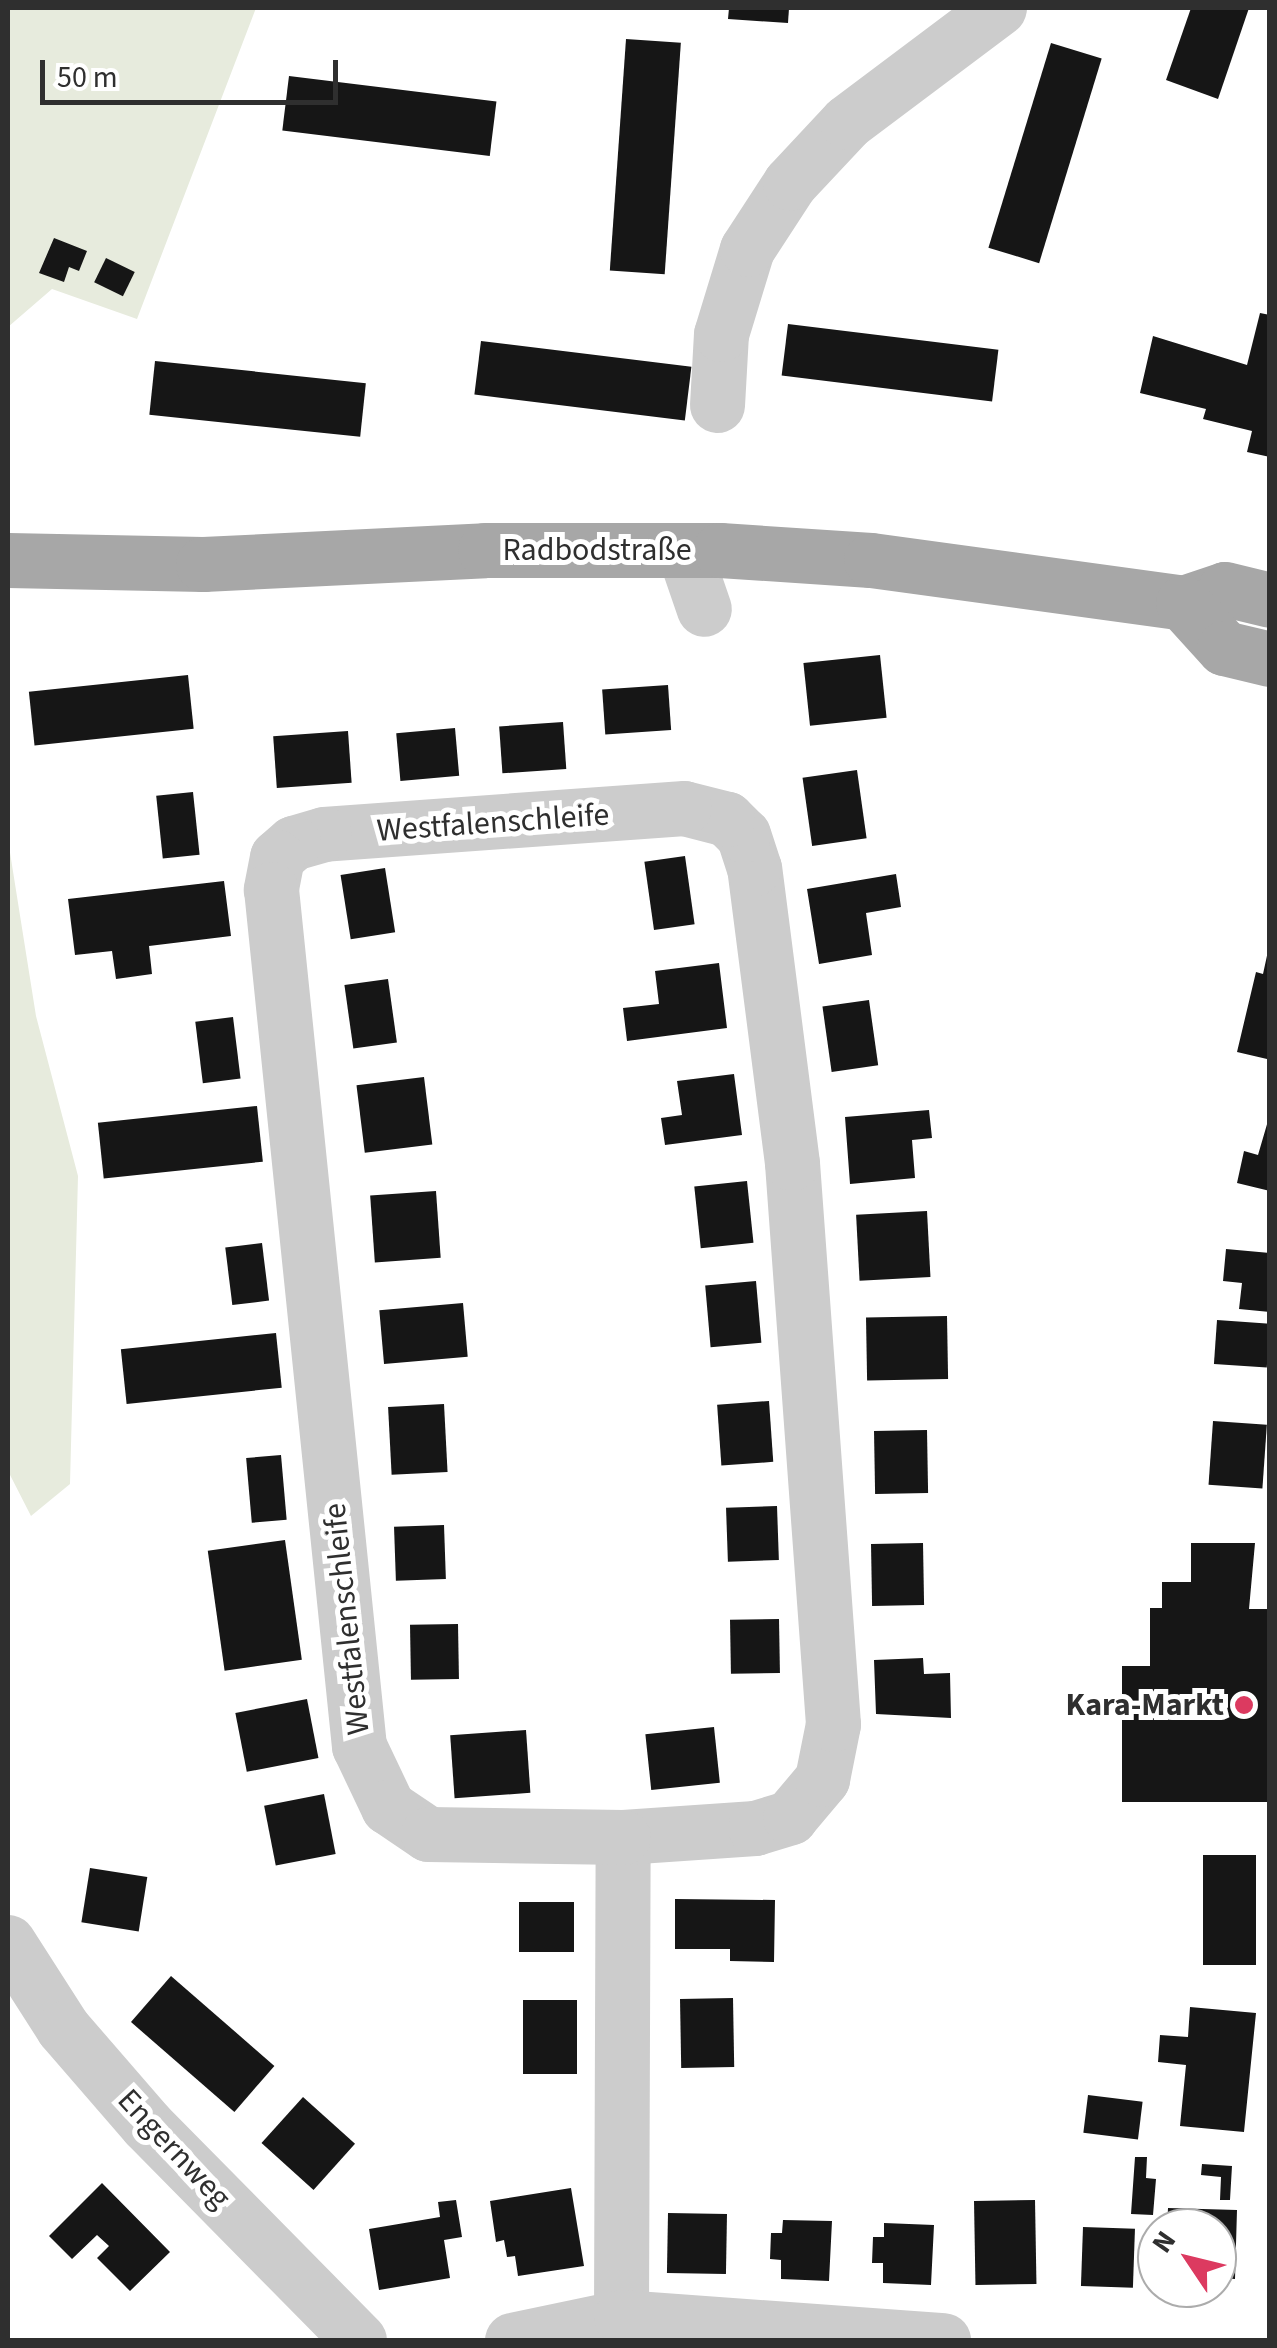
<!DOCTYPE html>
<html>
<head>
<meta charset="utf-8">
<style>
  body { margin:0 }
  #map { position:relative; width:1277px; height:2348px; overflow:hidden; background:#fff; font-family:"Source Sans 3",sans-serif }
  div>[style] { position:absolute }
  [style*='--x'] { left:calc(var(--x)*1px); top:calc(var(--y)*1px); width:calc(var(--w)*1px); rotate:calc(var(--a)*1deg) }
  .green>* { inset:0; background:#e7ebdd }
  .building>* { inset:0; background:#161616; transform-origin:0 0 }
  .minor>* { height:55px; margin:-27.5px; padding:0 27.5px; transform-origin:27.5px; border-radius:27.5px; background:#ccc }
  .major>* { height:55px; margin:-27.5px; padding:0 27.5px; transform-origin:27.5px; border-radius:27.5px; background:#a7a7a7 }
  .dots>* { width:28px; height:28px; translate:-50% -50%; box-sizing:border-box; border:5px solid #fff; border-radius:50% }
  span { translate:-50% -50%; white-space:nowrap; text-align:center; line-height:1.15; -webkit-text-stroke:10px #fff; paint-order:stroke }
  .street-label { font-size:32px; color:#2f2f2f }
  .poi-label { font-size:32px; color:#2f2f2f; font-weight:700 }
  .right { translate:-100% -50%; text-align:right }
  .frame { position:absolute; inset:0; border:10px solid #2f2f2f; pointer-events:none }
  .north { position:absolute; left:1137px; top:2208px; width:100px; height:100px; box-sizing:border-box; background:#fff; border:2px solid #acacac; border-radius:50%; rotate:305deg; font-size:28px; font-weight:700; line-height:40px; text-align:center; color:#2f2f2f }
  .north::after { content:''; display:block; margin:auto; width:35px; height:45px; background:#dc3a60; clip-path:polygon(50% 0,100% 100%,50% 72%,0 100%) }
  .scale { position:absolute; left:40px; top:60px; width:298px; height:45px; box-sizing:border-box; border:5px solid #2f2f2f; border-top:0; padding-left:12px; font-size:30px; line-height:35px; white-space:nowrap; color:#2f2f2f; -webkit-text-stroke:8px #fff; paint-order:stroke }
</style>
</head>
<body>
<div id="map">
  <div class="green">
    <i style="clip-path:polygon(8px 8px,256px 8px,137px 319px,52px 289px,8px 327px)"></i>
    <i style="clip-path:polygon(8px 840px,36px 1016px,78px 1176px,70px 1484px,31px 1516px,8px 1471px)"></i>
  </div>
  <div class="building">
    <i style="clip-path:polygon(729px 8px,789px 8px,788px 23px,728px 19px)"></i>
    <i style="clip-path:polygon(1191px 8px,1249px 8px,1218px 99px,1166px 80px)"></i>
    <i style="left:626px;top:39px;width:55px;height:232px;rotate:4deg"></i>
    <i style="left:1051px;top:43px;width:53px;height:214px;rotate:17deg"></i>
    <i style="left:289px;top:76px;width:209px;height:55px;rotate:7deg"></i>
    <i style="clip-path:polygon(54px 238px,87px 251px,79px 271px,69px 267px,64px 282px,39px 273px)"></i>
    <i style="left:106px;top:258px;width:32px;height:27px;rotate:26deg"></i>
    <i style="clip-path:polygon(1260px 313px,1270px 315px,1270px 457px,1247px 452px,1252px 431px,1203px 419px,1206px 409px,1140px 393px,1153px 336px,1247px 365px)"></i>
    <i style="left:788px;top:324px;width:212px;height:52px;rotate:7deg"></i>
    <i style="left:481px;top:341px;width:212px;height:54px;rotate:7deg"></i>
    <i style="left:155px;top:361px;width:212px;height:54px;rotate:6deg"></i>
    <i style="left:880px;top:655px;width:63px;height:77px;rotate:84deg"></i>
    <i style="left:188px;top:675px;width:54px;height:160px;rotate:84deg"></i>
    <i style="left:668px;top:685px;width:45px;height:66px;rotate:86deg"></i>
    <i style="left:563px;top:722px;width:47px;height:64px;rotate:86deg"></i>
    <i style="left:455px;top:728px;width:48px;height:59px;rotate:85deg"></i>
    <i style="left:348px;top:731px;width:52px;height:75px;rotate:86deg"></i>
    <i style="left:857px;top:770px;width:69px;height:55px;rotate:82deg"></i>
    <i style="left:193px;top:792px;width:63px;height:37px;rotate:84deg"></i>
    <i style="left:685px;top:856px;width:69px;height:41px;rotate:82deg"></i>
    <i style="left:385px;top:868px;width:65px;height:45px;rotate:81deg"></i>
    <i style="clip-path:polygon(896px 874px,901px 907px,866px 913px,872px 955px,819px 964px,807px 889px)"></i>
    <i style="clip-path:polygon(224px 881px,231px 936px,149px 946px,152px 974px,116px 979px,112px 951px,75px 955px,68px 899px)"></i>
    <i style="clip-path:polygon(1268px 951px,1270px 1050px,1267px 1059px,1237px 1052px,1256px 972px,1263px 974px)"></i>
    <i style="clip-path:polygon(719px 963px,727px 1028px,627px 1041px,623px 1008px,659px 1004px,655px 971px)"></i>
    <i style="left:388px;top:979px;width:64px;height:44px;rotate:82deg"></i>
    <i style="left:869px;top:1000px;width:66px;height:47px;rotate:82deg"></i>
    <i style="left:233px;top:1017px;width:62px;height:38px;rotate:83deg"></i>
    <i style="clip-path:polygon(734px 1074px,742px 1135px,665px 1145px,661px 1118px,682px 1115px,677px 1081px)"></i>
    <i style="left:424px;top:1077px;width:68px;height:68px;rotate:83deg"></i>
    <i style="left:257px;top:1106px;width:56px;height:160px;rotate:84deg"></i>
    <i style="clip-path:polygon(929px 1110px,932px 1138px,912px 1140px,915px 1178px,850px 1184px,845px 1117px)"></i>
    <i style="clip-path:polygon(1270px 1114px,1270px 1191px,1237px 1183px,1244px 1151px,1258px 1155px)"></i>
    <i style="left:747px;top:1181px;width:62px;height:53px;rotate:84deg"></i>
    <i style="left:436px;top:1191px;width:67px;height:66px;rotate:86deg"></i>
    <i style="left:927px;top:1211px;width:66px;height:71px;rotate:87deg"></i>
    <i style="left:262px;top:1243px;width:58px;height:37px;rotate:83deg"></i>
    <i style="clip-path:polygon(1226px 1249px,1270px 1253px,1270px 1312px,1239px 1309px,1242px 1283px,1223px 1281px)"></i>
    <i style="left:756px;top:1281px;width:62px;height:51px;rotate:85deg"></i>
    <i style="left:463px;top:1303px;width:54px;height:84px;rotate:85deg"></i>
    <i style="left:947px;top:1316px;width:63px;height:81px;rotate:89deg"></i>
    <i style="left:1217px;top:1320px;width:53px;height:44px;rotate:4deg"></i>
    <i style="left:276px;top:1333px;width:55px;height:156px;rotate:84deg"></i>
    <i style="left:769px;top:1401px;width:61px;height:52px;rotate:86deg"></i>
    <i style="left:444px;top:1404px;width:68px;height:56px;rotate:87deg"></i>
    <i style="left:1213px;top:1421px;width:54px;height:64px;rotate:4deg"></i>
    <i style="left:927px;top:1430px;width:63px;height:53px;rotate:89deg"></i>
    <i style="left:281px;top:1455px;width:65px;height:35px;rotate:85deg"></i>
    <i style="left:777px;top:1506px;width:54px;height:51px;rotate:88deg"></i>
    <i style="left:444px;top:1525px;width:54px;height:50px;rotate:88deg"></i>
    <i style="left:285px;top:1540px;width:121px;height:78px;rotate:82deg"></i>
    <i style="left:923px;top:1543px;width:62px;height:52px;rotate:89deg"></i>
    <i style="clip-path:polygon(1191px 1543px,1255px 1543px,1249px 1609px,1270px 1609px,1269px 1802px,1122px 1802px,1122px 1666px,1150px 1666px,1150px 1608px,1162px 1608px,1162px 1582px,1191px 1582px)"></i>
    <i style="left:779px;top:1619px;width:54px;height:49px;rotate:89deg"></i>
    <i style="left:458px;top:1624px;width:55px;height:48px;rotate:89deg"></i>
    <i style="clip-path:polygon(923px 1658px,924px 1674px,950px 1673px,951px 1718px,876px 1714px,874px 1660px)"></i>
    <i style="left:307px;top:1699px;width:60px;height:73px;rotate:79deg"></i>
    <i style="left:714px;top:1727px;width:56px;height:69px;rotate:84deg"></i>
    <i style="left:526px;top:1730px;width:63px;height:76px;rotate:86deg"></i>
    <i style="left:324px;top:1794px;width:61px;height:61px;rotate:79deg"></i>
    <i style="left:1203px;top:1855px;width:53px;height:110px"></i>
    <i style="left:90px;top:1868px;width:58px;height:55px;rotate:9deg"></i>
    <i style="clip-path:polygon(675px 1899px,775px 1900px,774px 1962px,730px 1961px,730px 1949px,675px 1949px)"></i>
    <i style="left:519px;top:1902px;width:55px;height:50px"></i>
    <i style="left:171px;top:1976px;width:137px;height:61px;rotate:41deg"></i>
    <i style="left:733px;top:1998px;width:69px;height:53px;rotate:89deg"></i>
    <i style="left:523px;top:2000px;width:54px;height:74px"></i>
    <i style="clip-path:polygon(1190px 2007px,1256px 2013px,1244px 2132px,1180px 2126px,1186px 2065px,1158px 2062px,1160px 2035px,1188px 2037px)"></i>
    <i style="left:1088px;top:2095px;width:55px;height:38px;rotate:7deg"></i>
    <i style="left:303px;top:2097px;width:70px;height:62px;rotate:42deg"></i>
    <i style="clip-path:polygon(1135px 2157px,1147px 2157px,1146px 2178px,1156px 2179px,1153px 2215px,1131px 2214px)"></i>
    <i style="clip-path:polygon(1202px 2164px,1232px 2166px,1230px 2200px,1220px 2200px,1221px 2177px,1201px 2175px)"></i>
    <i style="clip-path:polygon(102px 2183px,170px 2252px,130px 2291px,97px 2258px,109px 2246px,97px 2235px,72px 2259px,49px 2236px)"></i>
    <i style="clip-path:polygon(571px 2188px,584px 2266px,518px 2276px,515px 2256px,507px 2257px,504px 2240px,496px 2242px,490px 2201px)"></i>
    <i style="clip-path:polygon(456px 2200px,462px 2237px,444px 2240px,450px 2278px,379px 2290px,369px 2229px,440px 2217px,438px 2202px)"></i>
    <i style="left:1035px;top:2200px;width:84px;height:61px;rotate:89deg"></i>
    <i style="clip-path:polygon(1168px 2208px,1237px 2210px,1235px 2279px,1217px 2278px,1217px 2228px,1167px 2228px)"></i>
    <i style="left:668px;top:2213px;width:59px;height:60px;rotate:1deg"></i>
    <i style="clip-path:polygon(783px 2220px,832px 2221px,829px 2281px,781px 2279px,781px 2260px,770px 2259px,771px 2233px,782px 2233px)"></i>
    <i style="clip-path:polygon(884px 2223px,934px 2225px,931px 2285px,883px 2283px,883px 2263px,872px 2263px,873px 2237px,884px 2237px)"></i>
    <i style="left:1083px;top:2227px;width:52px;height:59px;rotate:2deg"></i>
  </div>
  <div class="minor">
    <i style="--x:717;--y:405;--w:71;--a:-86.8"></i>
    <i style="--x:721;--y:334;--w:89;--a:-73"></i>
    <i style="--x:747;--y:249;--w:79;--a:-56.9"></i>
    <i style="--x:790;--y:183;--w:83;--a:-46.9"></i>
    <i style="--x:847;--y:122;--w:190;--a:-36.9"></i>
    <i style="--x:684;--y:551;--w:61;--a:71"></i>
    <i style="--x:8;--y:1942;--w:102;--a:57.4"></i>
    <i style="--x:63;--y:2028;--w:128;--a:49.1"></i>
    <i style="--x:147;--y:2125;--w:302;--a:45.4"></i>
    <i style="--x:621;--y:2317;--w:480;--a:-89.8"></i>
    <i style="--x:623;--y:1837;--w:132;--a:-3.9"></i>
    <i style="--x:755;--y:1828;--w:37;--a:-17"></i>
    <i style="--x:790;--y:1817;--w:50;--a:-49.9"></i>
    <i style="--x:822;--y:1779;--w:56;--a:-78.7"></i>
    <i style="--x:833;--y:1724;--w:562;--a:-94.18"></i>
    <i style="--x:792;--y:1163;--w:297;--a:-97.3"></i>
    <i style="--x:754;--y:868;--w:35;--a:-108"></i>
    <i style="--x:743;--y:835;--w:23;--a:-135"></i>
    <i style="--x:727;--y:819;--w:44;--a:-165.7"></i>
    <i style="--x:684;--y:808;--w:361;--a:175.9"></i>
    <i style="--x:324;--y:834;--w:32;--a:164"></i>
    <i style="--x:293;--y:843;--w:21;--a:139"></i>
    <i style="--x:277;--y:857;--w:33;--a:101"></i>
    <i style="--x:271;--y:889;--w:862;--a:84.14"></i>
    <i style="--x:359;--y:1746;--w:68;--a:64.6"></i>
    <i style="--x:388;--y:1807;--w:48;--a:34"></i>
    <i style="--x:428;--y:1834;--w:195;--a:0.9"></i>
    <i style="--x:512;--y:2340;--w:111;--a:-11.9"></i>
    <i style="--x:621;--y:2317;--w:323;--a:4.1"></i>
  </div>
  <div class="major">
    <i style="--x:8;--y:560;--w:195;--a:1.2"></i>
    <i style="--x:203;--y:564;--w:282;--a:-2.8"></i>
    <i style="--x:485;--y:550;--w:235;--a:0"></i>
    <i style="--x:720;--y:550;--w:151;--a:3.8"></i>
    <i style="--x:871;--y:560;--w:315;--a:7.8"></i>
    <i style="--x:1183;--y:603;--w:44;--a:-18.4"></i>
    <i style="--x:1225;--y:589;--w:46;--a:13.7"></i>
    <i style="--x:1183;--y:603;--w:61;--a:47.7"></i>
    <i style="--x:1224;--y:648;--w:47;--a:13.4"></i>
  </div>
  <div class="dots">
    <i style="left:1244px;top:1705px;background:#dc3a60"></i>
  </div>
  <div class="street-label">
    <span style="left:597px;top:550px">Radbodstraße</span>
    <span style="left:493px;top:823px;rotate:-4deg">Westfalenschleife</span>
    <span style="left:347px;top:1619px;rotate:-96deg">Westfalenschleife</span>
    <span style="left:174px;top:2149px;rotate:47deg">Engernweg</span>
  </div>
  <div class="poi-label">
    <span class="right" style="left:1224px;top:1705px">Kara-Markt</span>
  </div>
  <div class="frame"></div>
  <div class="north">N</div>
  <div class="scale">50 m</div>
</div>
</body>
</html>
